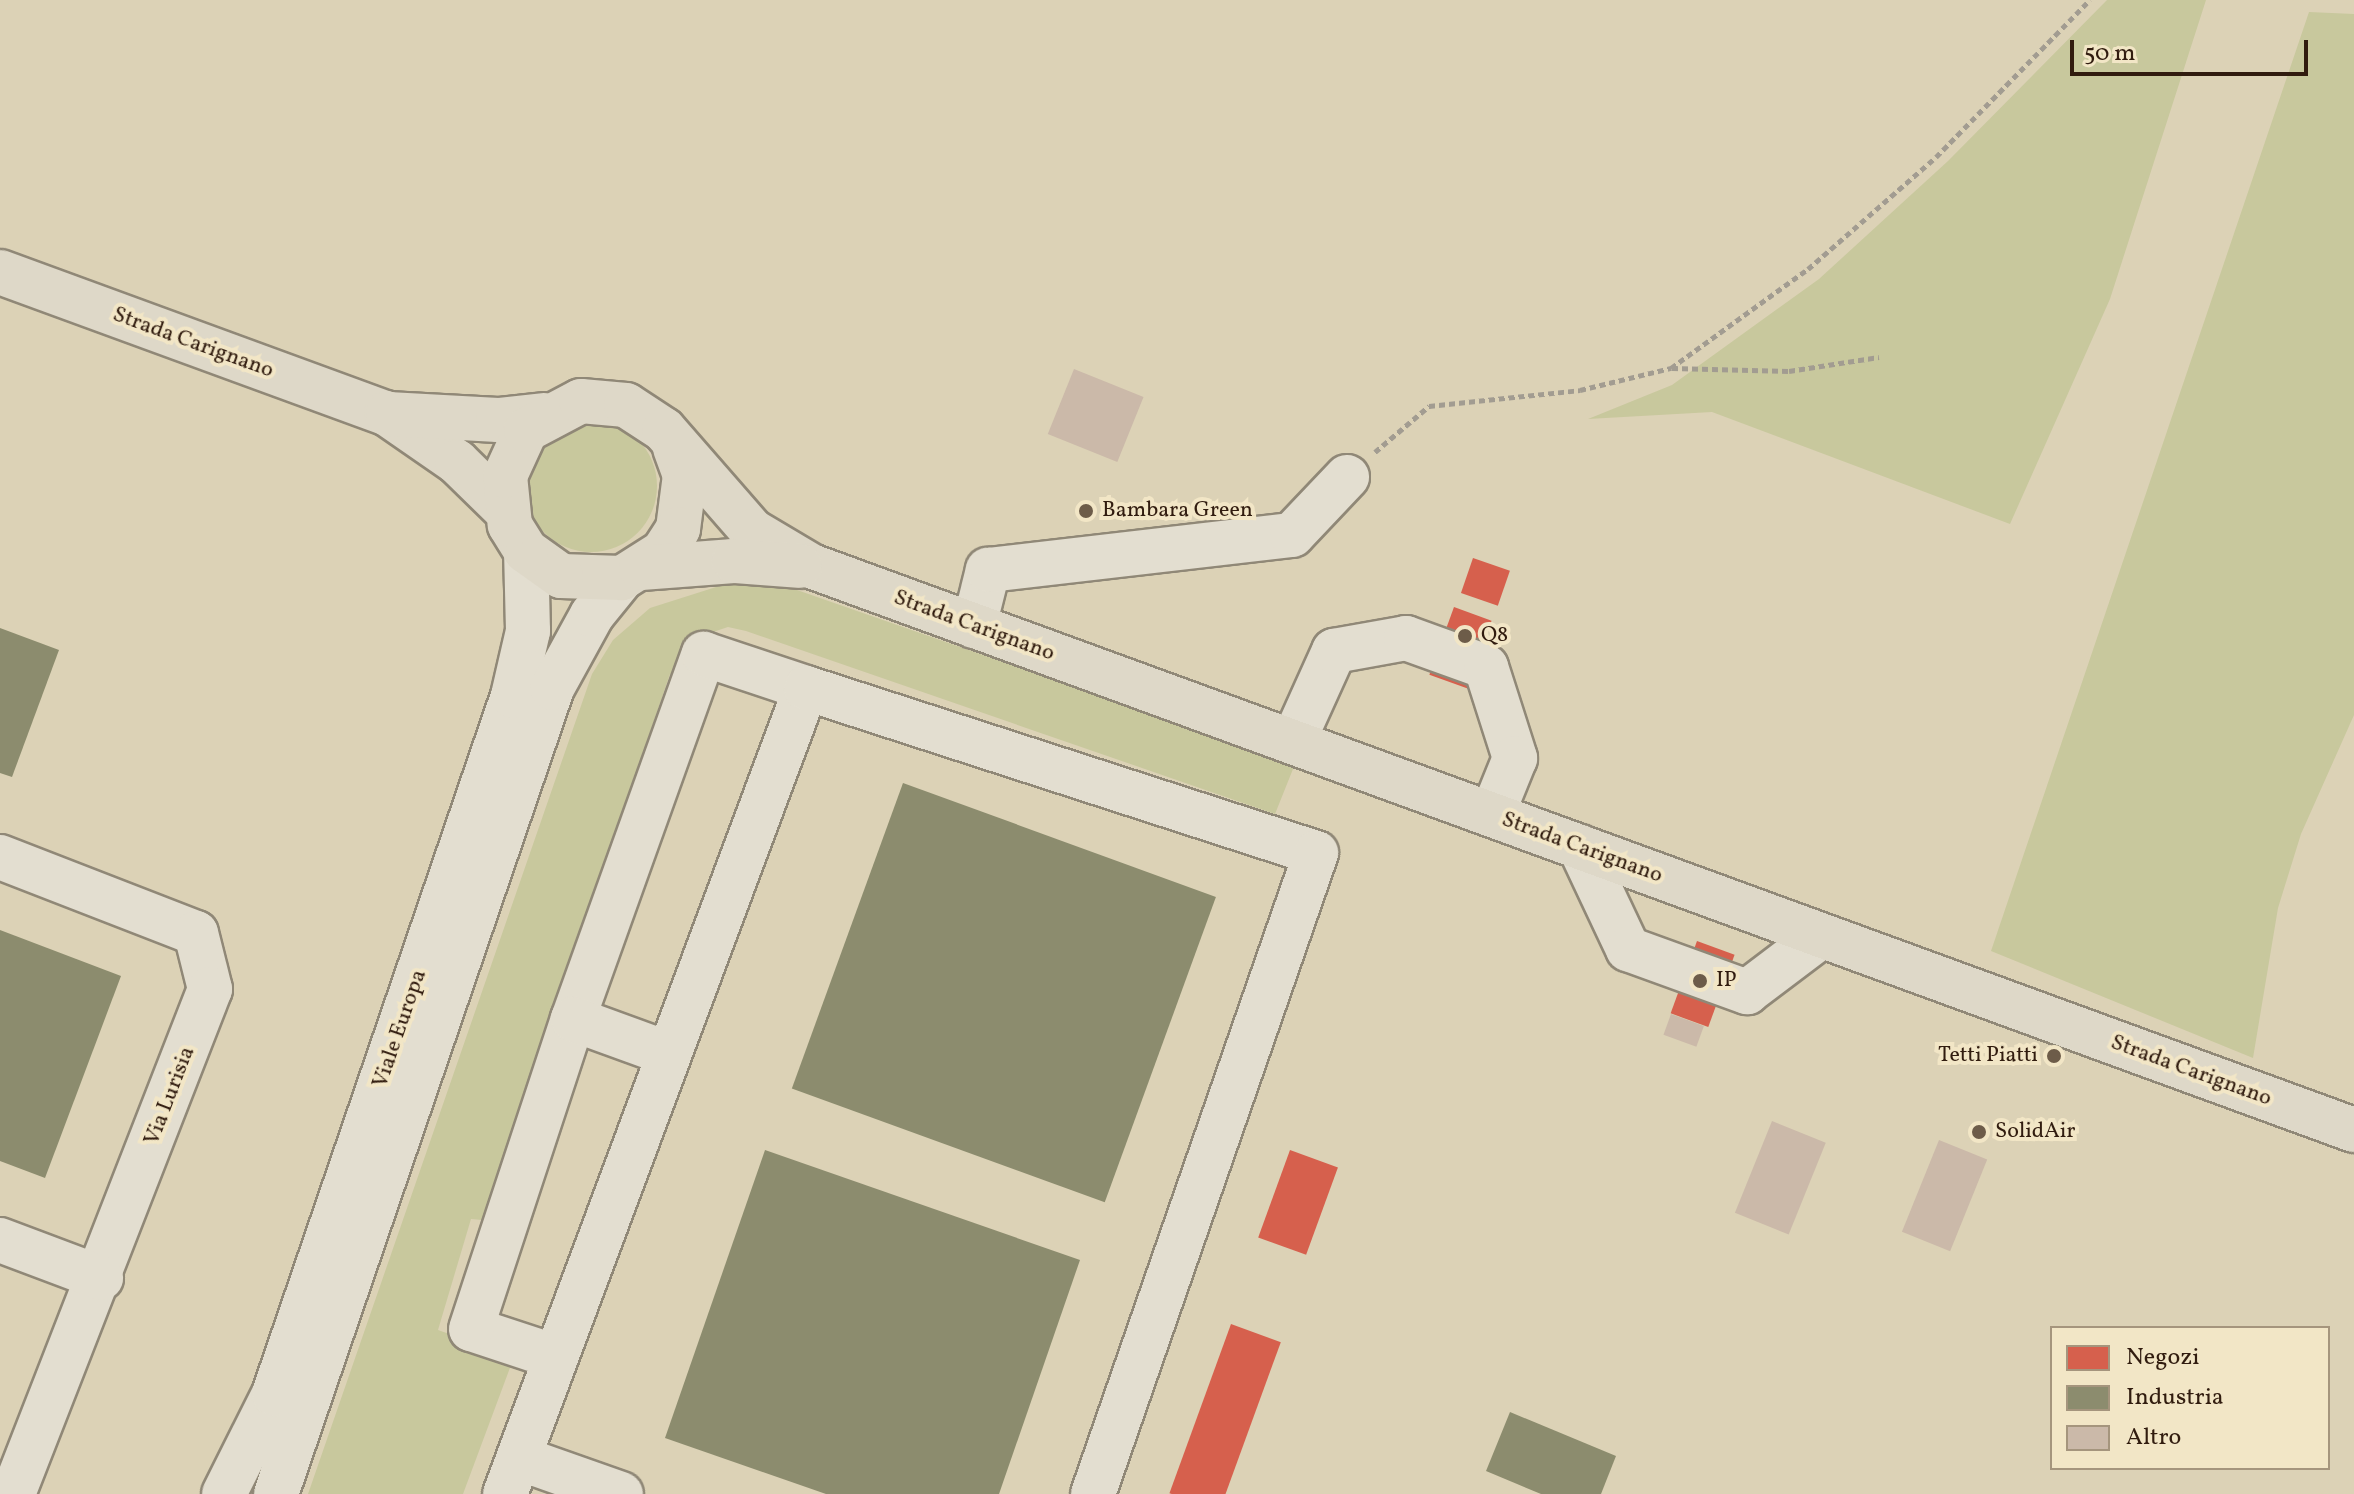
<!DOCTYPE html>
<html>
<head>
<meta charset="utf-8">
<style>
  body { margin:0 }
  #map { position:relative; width:2354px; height:1494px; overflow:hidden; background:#dcd2b6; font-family:Vollkorn,serif }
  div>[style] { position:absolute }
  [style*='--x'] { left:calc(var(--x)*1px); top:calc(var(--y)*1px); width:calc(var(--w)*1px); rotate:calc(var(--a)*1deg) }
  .green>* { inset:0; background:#c8c89d }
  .round { border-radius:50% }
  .shops>* { inset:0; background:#d6604d; transform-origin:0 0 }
  .industry>* { inset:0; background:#8c8c6e; transform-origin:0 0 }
  .building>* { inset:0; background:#cbb9a9; transform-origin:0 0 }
  .path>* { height:5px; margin-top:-2.5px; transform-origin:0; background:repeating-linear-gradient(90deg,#a29c91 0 6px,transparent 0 10px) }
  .roads { filter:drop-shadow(2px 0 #908877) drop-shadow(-2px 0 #908877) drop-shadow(0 2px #908877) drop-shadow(0 -2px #908877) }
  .minor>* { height:44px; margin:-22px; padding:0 22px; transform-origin:22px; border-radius:22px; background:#e3ded0 }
  .major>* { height:44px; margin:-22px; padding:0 22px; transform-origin:22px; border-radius:22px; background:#ded8c8 }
  .dots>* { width:22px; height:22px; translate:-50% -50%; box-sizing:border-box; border:4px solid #f2e6c6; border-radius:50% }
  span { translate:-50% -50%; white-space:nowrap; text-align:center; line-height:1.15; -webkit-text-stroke:8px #f2e6c6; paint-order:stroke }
  .street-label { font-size:22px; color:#311c0f }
  .poi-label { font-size:22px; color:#311c0f }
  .left { translate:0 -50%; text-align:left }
  .right { translate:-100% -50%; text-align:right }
  .legend { position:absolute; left:2050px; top:1326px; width:280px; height:144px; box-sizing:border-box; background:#f2e6c6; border:2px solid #a5957d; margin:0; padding:10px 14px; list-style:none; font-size:24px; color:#311c0f }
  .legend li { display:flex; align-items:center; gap:16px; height:40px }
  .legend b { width:40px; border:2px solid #a5957d }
  .scale { position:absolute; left:2070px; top:40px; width:238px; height:36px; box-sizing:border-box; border:4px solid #311c0f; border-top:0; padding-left:10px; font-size:24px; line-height:28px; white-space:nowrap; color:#311c0f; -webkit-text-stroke:6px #f2e6c6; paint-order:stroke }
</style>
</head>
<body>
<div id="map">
  <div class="green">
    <i style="clip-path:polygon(2107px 0,2206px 0,2110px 299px,2010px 524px,1712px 412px,1588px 419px,1672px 385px,1819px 279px,1948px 161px)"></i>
    <i style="clip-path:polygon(2309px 12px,2354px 14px,2354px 715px,2301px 834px,2278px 908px,2253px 1058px,1991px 951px)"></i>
    <i class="round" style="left:525px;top:420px;width:132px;height:132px"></i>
    <i style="clip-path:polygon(735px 581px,797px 590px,1295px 764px,1275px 814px,746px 631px,728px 627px,707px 634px,682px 677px,670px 674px,482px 1220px,471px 1219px,438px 1330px,514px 1357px,463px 1494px,308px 1494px,592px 674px,613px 640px,650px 608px)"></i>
  </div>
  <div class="shops">
    <i style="left:1473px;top:558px;width:39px;height:37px;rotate:19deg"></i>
    <i style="left:1454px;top:607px;width:40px;height:72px;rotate:20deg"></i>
    <i style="left:1697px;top:941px;width:40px;height:77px;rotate:20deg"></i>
    <i style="left:1290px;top:1150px;width:51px;height:93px;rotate:20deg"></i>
    <i style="left:1231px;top:1324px;width:53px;height:180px;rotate:20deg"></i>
  </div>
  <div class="industry">
    <i style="clip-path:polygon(0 628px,59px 650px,12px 777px,0 773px)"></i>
    <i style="left:903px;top:783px;width:333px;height:325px;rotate:20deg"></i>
    <i style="clip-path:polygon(0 930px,121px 976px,45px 1178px,0 1161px)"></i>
    <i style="clip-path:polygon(765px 1150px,1080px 1260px,999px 1494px,826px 1494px,665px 1438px)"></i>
    <i style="clip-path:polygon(1510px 1412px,1616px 1456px,1601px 1494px,1541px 1494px,1486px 1471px)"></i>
  </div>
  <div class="building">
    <i style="left:1074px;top:369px;width:75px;height:70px;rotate:22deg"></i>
    <i style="left:1671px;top:1014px;width:35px;height:22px;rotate:20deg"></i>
    <i style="left:1772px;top:1121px;width:58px;height:99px;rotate:22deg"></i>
    <i style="left:1939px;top:1140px;width:52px;height:99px;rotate:22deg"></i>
  </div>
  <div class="path">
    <i style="--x:1672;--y:368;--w:117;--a:1.5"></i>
    <i style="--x:1789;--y:371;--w:91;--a:-8.8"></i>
    <i style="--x:1375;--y:452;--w:71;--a:-40.4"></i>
    <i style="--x:1429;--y:406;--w:152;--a:-6"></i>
    <i style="--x:1580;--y:390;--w:94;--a:-13.6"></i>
    <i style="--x:1671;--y:368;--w:169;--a:-35.9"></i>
    <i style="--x:1808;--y:269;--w:170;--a:-41.2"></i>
    <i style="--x:1936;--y:157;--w:220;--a:-45.6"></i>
  </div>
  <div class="roads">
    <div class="minor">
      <i style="--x:974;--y:626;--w:58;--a:-76"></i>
      <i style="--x:988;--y:570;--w:306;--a:-6.6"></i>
      <i style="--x:1292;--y:535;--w:80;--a:-46.5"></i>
      <i style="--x:1293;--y:742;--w:100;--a:-65.7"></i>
      <i style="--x:1334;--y:651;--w:73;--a:-10.2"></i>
      <i style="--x:1406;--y:638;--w:85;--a:19.9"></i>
      <i style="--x:1486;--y:667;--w:96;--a:72.3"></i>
      <i style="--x:1515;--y:758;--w:61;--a:112"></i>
      <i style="--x:1580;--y:847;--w:113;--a:64.8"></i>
      <i style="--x:1628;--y:949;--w:127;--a:19.9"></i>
      <i style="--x:1747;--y:992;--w:93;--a:-37.1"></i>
      <i style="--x:0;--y:857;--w:210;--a:21.2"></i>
      <i style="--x:196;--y:933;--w:58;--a:76"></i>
      <i style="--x:210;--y:989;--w:542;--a:111.31"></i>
      <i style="--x:573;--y:1019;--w:388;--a:-70.3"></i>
      <i style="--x:704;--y:654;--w:108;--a:18.4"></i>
      <i style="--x:0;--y:1240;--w:108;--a:20.6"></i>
      <i style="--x:556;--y:1357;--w:89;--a:-161.8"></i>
      <i style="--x:471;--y:1329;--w:326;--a:-71.8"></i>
      <i style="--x:573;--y:1019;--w:102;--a:20"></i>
      <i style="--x:519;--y:1458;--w:108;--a:19.4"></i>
      <i style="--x:224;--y:1494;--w:112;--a:-63.4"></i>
      <i style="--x:274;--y:1394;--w:738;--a:-71.1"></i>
      <i style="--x:513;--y:696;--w:67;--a:-77"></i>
      <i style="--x:528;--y:631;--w:80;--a:-91.4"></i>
      <i style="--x:276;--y:1494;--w:852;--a:-71.1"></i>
      <i style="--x:552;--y:688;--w:83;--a:-61.3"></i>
      <i style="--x:592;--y:615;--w:48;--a:-51"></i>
      <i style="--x:505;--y:1494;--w:860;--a:-69.52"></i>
      <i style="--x:806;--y:688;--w:536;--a:17.93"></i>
      <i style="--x:1316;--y:853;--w:679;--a:109.18"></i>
    </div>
    <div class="major">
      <i style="--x:0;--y:272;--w:411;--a:20.1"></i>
      <i style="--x:386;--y:413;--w:86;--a:34.6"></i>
      <i style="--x:457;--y:462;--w:67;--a:44.4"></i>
      <i style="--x:388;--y:414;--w:110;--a:3.1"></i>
      <i style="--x:498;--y:420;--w:46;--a:-6.2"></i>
      <i style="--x:675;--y:448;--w:29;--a:70"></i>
      <i style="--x:685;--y:475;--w:54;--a:97.4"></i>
      <i style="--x:678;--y:529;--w:27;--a:123"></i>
      <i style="--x:663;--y:552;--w:49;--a:147.6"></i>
      <i style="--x:622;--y:578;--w:61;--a:-178.1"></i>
      <i style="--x:561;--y:576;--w:43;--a:-144.5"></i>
      <i style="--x:526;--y:551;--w:31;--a:-122"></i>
      <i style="--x:510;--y:525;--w:49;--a:-95.8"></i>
      <i style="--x:505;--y:476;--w:51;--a:-65.5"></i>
      <i style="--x:526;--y:430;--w:62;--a:-27.8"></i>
      <i style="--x:581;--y:401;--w:45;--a:5.1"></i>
      <i style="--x:626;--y:405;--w:45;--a:33.3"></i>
      <i style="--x:664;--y:430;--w:134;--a:48.9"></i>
      <i style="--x:752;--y:531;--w:69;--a:30.7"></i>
      <i style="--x:811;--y:566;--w:1643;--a:20.08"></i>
      <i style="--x:641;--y:568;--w:93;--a:-4.3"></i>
      <i style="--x:734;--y:561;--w:66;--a:4.3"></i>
    </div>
  </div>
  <div class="dots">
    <i style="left:1086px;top:511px;background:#6d5c49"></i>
    <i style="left:1465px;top:636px;background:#6d5c49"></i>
    <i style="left:1700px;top:981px;background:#6d5c49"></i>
    <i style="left:2054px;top:1056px;background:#6d5c49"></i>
    <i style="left:1979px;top:1132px;background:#6d5c49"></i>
  </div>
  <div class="street-label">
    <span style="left:193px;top:343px;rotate:20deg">Strada Carignano</span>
    <span style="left:974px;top:626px;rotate:20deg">Strada Carignano</span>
    <span style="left:1582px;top:848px;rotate:20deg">Strada Carignano</span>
    <span style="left:400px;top:1029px;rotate:-71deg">Viale Europa</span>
    <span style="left:2191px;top:1071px;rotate:20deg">Strada Carignano</span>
    <span style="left:170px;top:1096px;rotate:-69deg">Via Lurisia</span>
  </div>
  <div class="poi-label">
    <span class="left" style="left:1102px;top:511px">Bambara Green</span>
    <span class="left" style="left:1481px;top:636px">Q8</span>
    <span class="left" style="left:1716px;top:981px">IP</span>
    <span class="right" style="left:2038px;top:1056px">Tetti Piatti</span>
    <span class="left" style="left:1995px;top:1132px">SolidAir</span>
  </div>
  <ul class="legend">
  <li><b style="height:22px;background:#d6604d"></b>Negozi</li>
  <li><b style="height:22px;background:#8c8c6e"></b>Industria</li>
  <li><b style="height:22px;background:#cbb9a9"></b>Altro</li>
  </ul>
  <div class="scale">50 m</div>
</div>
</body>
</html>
